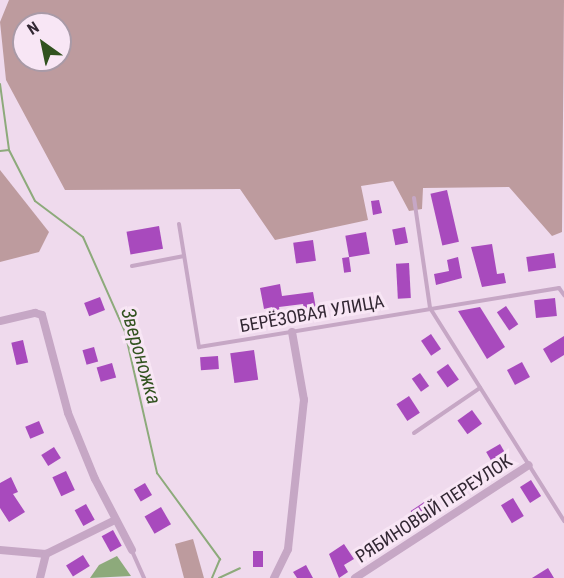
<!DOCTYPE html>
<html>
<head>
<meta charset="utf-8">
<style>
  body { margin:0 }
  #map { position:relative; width:564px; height:578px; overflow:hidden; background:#efdaed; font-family:"Roboto Condensed",sans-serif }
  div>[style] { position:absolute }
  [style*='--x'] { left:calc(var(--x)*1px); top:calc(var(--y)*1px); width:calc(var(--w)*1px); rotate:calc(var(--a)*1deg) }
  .green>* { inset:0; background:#bd9b9e }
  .water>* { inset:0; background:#8daa7b }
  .stream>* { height:2px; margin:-1px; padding:0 1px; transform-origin:1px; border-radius:1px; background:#8daa7b }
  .building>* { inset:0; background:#a84abd; transform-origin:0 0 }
  .service>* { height:4px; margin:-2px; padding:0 2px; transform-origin:2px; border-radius:2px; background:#c6a7c5 }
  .minor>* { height:8px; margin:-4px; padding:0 4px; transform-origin:4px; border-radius:4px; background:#c6a7c5 }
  span { translate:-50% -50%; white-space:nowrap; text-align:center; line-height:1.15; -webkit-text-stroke:6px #f8e6f5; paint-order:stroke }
  .street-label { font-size:18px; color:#322733 }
  .water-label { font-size:20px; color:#31521f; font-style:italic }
  .north { position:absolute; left:12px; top:12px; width:60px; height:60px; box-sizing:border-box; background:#f8e6f5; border:2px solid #a99aa7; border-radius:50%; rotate:327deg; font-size:16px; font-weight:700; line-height:24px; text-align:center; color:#322733 }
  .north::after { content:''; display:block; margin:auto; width:21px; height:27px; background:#31521f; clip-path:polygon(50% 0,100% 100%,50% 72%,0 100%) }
</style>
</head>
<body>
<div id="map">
  <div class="green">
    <i style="clip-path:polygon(evenodd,9px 0,564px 0,562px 232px,552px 236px,509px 187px,423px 188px,422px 209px,409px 211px,393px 181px,361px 186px,368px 220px,275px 240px,240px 189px,65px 190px,6px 80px,0 22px,9px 0,24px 24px,60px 24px,60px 60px,24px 60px,24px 24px)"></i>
    <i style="clip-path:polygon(0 170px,49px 232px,39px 252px,0 262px)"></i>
    <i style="clip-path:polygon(193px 539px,204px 578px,184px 578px,175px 544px)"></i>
  </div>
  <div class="water">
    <i style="clip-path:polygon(117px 556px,131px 576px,90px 578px,99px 565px)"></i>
  </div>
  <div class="stream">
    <i style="--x:0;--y:84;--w:67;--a:82.2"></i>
    <i style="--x:9;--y:150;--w:57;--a:63"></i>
    <i style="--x:35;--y:201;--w:60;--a:36.9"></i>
    <i style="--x:83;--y:237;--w:104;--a:66.1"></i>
    <i style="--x:125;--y:332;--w:145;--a:77.2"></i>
    <i style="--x:157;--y:473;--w:107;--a:53.8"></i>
    <i style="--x:220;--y:559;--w:21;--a:113"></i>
    <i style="--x:0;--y:151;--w:9;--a:-6"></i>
    <i style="--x:219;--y:578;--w:23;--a:-25"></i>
  </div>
  <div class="building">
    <i style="left:447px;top:190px;width:53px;height:17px;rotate:77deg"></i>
    <i style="clip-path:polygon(379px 200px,382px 213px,373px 215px,371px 201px)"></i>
    <i style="left:159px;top:226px;width:23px;height:33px;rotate:80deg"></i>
    <i style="left:405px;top:227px;width:16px;height:13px;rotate:79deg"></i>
    <i style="left:366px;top:232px;width:22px;height:21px;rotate:80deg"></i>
    <i style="left:313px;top:240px;width:21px;height:20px;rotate:82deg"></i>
    <i style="clip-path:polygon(492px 244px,497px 274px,504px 273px,506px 283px,482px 287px,471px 247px)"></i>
    <i style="left:554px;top:253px;width:15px;height:28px;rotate:82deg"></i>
    <i style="left:349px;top:257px;width:15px;height:7px;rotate:82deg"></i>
    <i style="clip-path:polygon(458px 257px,462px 278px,436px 285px,434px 274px,449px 271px,447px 260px)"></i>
    <i style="left:409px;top:263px;width:35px;height:13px;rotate:87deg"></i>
    <i style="clip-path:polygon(280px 284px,282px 296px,313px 292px,317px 314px,306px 316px,303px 304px,279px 307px,280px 313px,273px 314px,272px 307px,264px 309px,260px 288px)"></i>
    <i style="left:380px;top:296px;width:8px;height:11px;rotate:83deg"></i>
    <i style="left:100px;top:297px;width:14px;height:17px;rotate:69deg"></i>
    <i style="left:555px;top:298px;width:18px;height:21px;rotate:84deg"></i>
    <i style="left:506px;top:306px;width:22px;height:11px;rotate:56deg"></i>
    <i style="clip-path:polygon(480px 307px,505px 347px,487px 359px,458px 311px)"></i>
    <i style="left:431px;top:334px;width:18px;height:12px;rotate:56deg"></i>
    <i style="clip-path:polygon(564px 336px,564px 355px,551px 363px,543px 349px)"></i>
    <i style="left:23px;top:340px;width:23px;height:12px;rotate:77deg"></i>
    <i style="left:94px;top:347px;width:15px;height:12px;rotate:74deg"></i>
    <i style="left:254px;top:350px;width:30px;height:24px;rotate:82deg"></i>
    <i style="left:218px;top:356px;width:13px;height:18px;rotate:86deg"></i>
    <i style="left:522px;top:362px;width:17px;height:17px;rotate:62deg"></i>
    <i style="left:112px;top:363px;width:15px;height:16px;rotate:74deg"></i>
    <i style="left:448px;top:364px;width:19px;height:14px;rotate:55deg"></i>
    <i style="left:420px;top:373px;width:16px;height:10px;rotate:55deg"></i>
    <i style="left:409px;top:396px;width:20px;height:15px;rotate:57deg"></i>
    <i style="left:472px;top:410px;width:17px;height:18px;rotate:54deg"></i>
    <i style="left:39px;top:421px;width:13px;height:15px;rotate:67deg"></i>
    <i style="left:500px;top:444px;width:24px;height:16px;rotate:60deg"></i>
    <i style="left:54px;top:447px;width:13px;height:15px;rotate:58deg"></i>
    <i style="left:66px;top:471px;width:21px;height:15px;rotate:65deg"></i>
    <i style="clip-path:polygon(11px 477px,18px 492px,13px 494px,25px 512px,9px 522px,0 508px,0 483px)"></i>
    <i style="left:531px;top:480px;width:19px;height:13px;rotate:58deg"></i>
    <i style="left:145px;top:483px;width:14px;height:13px;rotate:60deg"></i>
    <i style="left:433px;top:496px;width:18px;height:27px;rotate:56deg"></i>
    <i style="left:513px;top:498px;width:21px;height:14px;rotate:59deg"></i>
    <i style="left:86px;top:504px;width:18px;height:13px;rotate:61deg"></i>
    <i style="left:161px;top:507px;width:20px;height:19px;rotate:60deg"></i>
    <i style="left:113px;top:530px;width:18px;height:13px;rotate:61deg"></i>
    <i style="clip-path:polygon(344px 544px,354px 559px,344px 565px,348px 572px,339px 578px,329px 554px)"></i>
    <i style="left:253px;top:551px;width:10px;height:16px"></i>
    <i style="left:83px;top:555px;width:13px;height:20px;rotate:58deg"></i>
    <i style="clip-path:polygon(306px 565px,313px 578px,297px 578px,293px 572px)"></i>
    <i style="clip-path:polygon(548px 568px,554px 578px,532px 578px)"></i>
  </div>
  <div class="service">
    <i style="--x:414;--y:198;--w:111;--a:81.7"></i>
    <i style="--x:430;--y:308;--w:252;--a:57.8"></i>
    <i style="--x:179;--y:224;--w:125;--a:80.8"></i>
    <i style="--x:199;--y:347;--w:365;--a:-9.3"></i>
    <i style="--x:559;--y:288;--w:9;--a:54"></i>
    <i style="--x:132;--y:266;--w:53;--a:-10.9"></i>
    <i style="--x:414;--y:433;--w:80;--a:-34.3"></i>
    <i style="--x:132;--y:551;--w:30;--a:66"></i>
  </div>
  <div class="minor">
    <i style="--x:0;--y:321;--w:36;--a:-13"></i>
    <i style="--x:35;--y:313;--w:7;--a:16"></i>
    <i style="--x:42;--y:315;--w:101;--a:75.1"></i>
    <i style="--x:68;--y:413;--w:71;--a:67.8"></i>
    <i style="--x:95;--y:479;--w:80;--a:62.5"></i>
    <i style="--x:0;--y:550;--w:46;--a:5"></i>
    <i style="--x:46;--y:554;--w:77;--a:-26.2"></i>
    <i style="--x:40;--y:578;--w:25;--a:-76"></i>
    <i style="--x:274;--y:578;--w:32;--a:-64"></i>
    <i style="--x:288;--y:549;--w:150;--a:-83.9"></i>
    <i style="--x:304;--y:400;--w:69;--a:-100"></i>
    <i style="--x:355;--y:578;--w:207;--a:-33"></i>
  </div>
  <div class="street-label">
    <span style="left:312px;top:314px;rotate:-10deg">БЕРЁЗОВАЯ УЛИЦА</span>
    <span style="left:434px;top:509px;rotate:-33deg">РЯБИНОВЫЙ ПЕРЕУЛОК</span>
  </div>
  <div class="water-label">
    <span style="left:141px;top:356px;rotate:74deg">Звероножка</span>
  </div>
  <div class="north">N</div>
</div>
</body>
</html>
